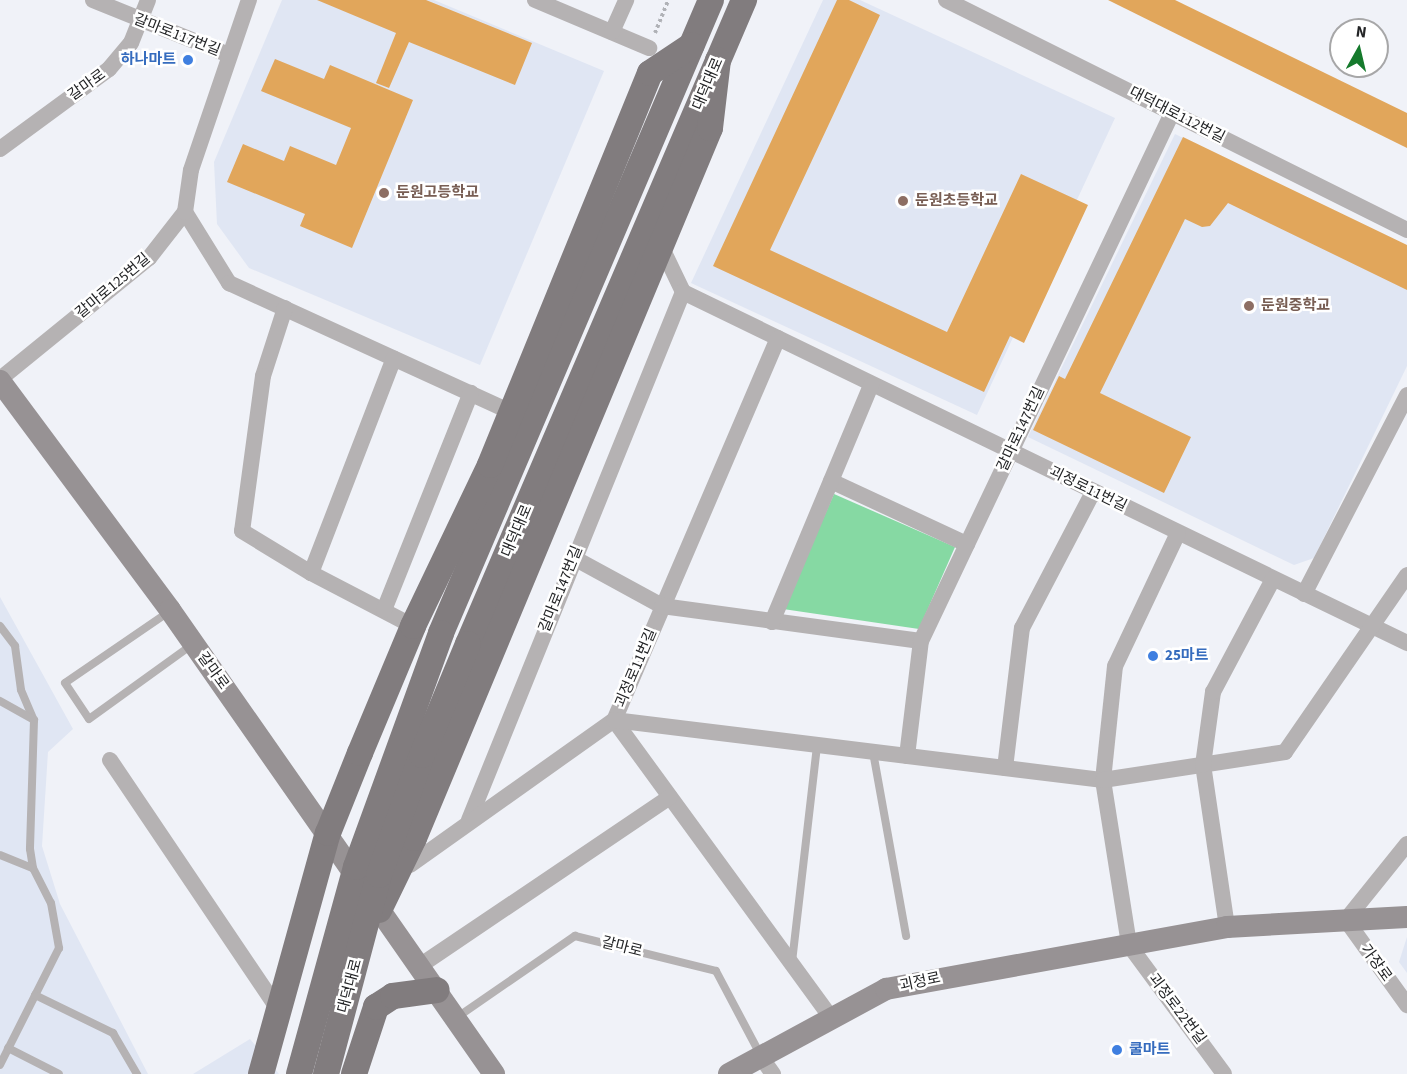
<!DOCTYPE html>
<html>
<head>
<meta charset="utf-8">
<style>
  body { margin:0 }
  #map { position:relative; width:1407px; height:1074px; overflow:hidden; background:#f0f2f8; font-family:"Source Sans 3","Noto Sans KR",sans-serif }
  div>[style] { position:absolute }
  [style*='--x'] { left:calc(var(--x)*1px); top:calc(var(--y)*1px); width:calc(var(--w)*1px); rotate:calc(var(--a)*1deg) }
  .built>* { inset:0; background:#e0e6f3 }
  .green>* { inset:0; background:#86d9a3 }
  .building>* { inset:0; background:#e1a65b }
  .path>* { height:4px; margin-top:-2px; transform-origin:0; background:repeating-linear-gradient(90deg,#b0b2b7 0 3px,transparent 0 6px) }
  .service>* { height:8px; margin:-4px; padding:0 4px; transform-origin:4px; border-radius:4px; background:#b5b2b3 }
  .minor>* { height:16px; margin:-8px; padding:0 8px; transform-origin:8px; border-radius:8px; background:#b5b2b3 }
  .secondary>* { height:22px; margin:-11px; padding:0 11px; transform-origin:11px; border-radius:11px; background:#979294 }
  .primary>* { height:26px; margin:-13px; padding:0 13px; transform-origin:13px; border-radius:13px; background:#817c7e }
  .primary-bridge>* { height:26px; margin:-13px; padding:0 13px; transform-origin:13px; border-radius:13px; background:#817c7e }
  .dots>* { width:16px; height:16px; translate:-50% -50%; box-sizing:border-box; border:3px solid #fff; border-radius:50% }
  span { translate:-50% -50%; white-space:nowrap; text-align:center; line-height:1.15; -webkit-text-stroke:5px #fff; paint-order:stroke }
  .street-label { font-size:15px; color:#232426 }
  .shop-label { font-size:15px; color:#366cbe; font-weight:700 }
  .right { translate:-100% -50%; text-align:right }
  .left { translate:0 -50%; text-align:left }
  .education-label { font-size:15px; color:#785e54; font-weight:700 }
  .north { position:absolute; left:1329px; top:18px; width:60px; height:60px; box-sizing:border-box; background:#fff; border:2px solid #a7a7a8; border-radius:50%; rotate:8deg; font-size:16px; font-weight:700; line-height:24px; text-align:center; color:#232426 }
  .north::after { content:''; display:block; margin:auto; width:21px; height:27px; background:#157a2c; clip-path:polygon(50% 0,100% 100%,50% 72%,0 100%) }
</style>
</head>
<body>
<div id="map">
  <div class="built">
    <i style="clip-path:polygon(282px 0,434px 0,604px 71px,480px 365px,249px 268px,217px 224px,214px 162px)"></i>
    <i style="clip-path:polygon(823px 0,860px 0,1115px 118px,977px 415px,691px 283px)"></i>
    <i style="clip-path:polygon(1175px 134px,1407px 246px,1407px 366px,1314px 558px,1294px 565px,1028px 437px)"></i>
    <i style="clip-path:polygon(0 597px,73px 729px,48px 752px,42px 846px,60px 904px,148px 1074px,0 1074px)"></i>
    <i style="clip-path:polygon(1407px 937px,1407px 973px,1399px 962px)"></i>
    <i style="clip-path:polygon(250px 1039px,279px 1074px,193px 1074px)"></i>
  </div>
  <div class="green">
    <i style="clip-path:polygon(834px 494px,955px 547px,919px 629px,783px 609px)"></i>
  </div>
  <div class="building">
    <i style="clip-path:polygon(317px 0,426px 0,532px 43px,515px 85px,409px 42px,389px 88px,376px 83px,396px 33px)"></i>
    <i style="clip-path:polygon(837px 0,849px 0,880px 15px,770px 250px,947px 332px,1021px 174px,1088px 205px,1024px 343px,1010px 336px,984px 392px,713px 266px)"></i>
    <i style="clip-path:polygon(1108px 0,1175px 0,1407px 113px,1407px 148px)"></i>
    <i style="clip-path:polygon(275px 59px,324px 79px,330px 65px,413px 100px,352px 248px,300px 226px,305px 214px,227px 182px,243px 144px,284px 161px,290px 146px,336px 165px,351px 128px,261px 91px)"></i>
    <i style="clip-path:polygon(1183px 137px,1407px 245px,1407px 290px,1228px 203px,1210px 226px,1202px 227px,1185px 219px,1100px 393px,1191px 437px,1164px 493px,1033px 430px,1059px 376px,1065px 379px)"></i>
  </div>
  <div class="path">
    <i style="--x:655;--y:33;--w:35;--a:-68"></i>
  </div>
  <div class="service">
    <i style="--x:170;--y:611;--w:127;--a:145.6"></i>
    <i style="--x:65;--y:683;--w:43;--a:56.3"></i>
    <i style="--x:89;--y:719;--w:128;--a:-35.8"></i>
    <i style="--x:0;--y:626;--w:25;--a:53"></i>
    <i style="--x:15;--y:646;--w:44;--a:82.2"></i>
    <i style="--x:21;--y:690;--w:33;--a:67"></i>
    <i style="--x:0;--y:701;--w:39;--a:29"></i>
    <i style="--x:34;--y:720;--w:129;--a:91.8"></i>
    <i style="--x:30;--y:849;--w:19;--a:81"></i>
    <i style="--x:33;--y:868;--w:39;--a:63"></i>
    <i style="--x:51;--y:903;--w:46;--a:79.9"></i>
    <i style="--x:59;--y:948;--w:131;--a:116.8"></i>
    <i style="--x:873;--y:752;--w:187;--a:79.8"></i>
    <i style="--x:0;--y:855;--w:35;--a:22"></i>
    <i style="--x:792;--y:962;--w:218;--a:-83.4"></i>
    <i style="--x:35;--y:995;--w:87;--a:26"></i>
    <i style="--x:113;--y:1033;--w:48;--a:59.7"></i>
    <i style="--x:456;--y:1018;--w:145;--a:-34.6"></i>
    <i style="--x:575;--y:936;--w:145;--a:13.9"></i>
    <i style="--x:716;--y:971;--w:96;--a:62.1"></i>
    <i style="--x:8;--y:1048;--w:57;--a:27"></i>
  </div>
  <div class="minor">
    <i style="--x:93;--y:0;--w:147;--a:22"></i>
    <i style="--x:535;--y:0;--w:124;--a:22.8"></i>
    <i style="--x:946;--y:0;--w:515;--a:26.52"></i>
    <i style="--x:612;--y:32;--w:35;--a:-66"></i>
    <i style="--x:0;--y:149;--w:135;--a:-36.3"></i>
    <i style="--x:109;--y:69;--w:34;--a:-50"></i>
    <i style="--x:131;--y:43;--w:46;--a:-68.4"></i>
    <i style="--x:185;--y:212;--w:84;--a:58.2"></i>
    <i style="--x:229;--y:283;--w:310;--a:24.6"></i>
    <i style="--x:661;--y:246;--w:51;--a:64.4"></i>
    <i style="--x:683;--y:292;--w:805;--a:25.86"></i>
    <i style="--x:285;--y:308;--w:71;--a:107.9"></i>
    <i style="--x:263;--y:376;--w:156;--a:97.7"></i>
    <i style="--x:242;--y:531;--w:81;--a:31.3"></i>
    <i style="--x:311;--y:573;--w:115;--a:27.5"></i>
    <i style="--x:778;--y:338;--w:416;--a:113.2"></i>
    <i style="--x:614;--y:720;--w:369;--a:53.9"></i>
    <i style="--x:0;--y:379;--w:192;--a:-39.1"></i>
    <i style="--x:149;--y:258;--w:58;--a:-52"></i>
    <i style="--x:185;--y:212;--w:42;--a:-81.9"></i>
    <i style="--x:191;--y:170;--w:180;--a:-71.2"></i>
    <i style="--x:831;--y:481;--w:150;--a:24.9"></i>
    <i style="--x:1178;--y:533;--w:147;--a:115.3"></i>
    <i style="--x:1115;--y:666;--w:115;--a:96"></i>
    <i style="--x:1103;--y:780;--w:167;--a:81"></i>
    <i style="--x:1129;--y:945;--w:160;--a:53.6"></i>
    <i style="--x:574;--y:558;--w:100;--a:28.6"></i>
    <i style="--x:662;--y:606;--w:261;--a:7.7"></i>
    <i style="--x:311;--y:573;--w:230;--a:-68.9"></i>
    <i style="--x:1304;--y:594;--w:224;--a:-62.6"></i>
    <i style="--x:384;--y:610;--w:234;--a:-68.2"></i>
    <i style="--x:772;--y:622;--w:257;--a:-67.3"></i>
    <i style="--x:907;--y:756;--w:116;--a:-83.1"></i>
    <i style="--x:921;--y:641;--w:585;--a:-64.57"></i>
    <i style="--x:110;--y:760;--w:300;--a:56"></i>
    <i style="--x:1005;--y:768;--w:141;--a:-83.1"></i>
    <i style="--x:1022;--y:628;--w:153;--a:-62.4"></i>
    <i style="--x:469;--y:820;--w:570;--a:-67.94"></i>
    <i style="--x:1407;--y:844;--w:97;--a:128.8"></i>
    <i style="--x:1346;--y:920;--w:105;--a:54.3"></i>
    <i style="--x:410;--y:865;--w:250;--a:-35.4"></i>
    <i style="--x:614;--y:720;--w:493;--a:7"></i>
    <i style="--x:1103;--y:780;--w:184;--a:-8.7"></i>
    <i style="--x:1285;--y:752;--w:215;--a:-55.4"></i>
    <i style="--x:1227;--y:927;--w:164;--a:-98.4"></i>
    <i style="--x:1203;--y:765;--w:74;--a:-82.2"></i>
    <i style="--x:1213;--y:692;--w:128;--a:-62"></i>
    <i style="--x:421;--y:965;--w:300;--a:-34"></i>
    <i style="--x:761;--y:1057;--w:21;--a:55"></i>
  </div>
  <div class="secondary">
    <i style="--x:0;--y:381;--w:285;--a:53.4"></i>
    <i style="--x:170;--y:610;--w:566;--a:55.07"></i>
    <i style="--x:729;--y:1074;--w:179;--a:-28.4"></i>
    <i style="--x:886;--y:989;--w:347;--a:-10.3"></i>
    <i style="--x:1227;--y:927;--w:180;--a:-3.2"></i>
  </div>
  <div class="primary">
    <i style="--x:441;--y:633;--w:688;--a:-66.9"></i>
    <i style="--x:468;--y:644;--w:701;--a:-66.8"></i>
    <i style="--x:379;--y:910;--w:80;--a:-64.1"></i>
    <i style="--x:414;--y:838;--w:769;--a:-67.37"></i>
    <i style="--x:710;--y:128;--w:68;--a:-83.3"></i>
    <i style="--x:261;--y:1074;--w:250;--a:-74.5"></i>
    <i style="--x:328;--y:833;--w:86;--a:-68.2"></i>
    <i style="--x:360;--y:753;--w:138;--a:-67.3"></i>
    <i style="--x:413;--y:626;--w:178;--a:-64.4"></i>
    <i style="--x:490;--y:465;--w:423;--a:-67.8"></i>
    <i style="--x:650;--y:73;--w:50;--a:-33.7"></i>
    <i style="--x:354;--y:1074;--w:71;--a:-71.8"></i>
    <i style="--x:376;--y:1007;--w:20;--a:-33"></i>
    <i style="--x:393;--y:996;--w:44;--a:-7.8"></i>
  </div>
  <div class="primary-bridge">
    <i style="--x:299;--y:1074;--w:215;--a:-74.6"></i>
    <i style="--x:356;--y:867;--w:249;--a:-70"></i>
    <i style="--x:326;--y:1074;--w:206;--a:-75.1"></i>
    <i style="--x:379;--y:875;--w:127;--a:-70.3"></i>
    <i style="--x:422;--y:755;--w:120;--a:-67.5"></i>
  </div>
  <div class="dots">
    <i style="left:188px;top:60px;background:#3f7fe0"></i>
    <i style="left:384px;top:193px;background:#8d6e63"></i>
    <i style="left:903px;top:201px;background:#8d6e63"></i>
    <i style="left:1249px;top:306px;background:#8d6e63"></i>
    <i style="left:1153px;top:656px;background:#3f7fe0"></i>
    <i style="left:1117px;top:1050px;background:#3f7fe0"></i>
  </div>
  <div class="street-label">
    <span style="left:177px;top:35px;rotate:21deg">갈마로117번길</span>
    <span style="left:708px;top:84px;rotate:-67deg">대덕대로</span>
    <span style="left:87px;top:85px;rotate:-36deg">갈마로</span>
    <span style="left:1177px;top:115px;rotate:27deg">대덕대로112번길</span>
    <span style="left:113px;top:286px;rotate:-40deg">갈마로125번길</span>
    <span style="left:1021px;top:429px;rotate:-65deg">갈마로147번길</span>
    <span style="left:1088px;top:489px;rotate:26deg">괴정로11번길</span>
    <span style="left:517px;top:531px;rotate:-67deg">대덕대로</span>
    <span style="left:561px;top:589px;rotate:-68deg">갈마로147번길</span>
    <span style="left:636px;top:668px;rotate:-67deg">괴정로11번길</span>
    <span style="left:213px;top:671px;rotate:54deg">갈마로</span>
    <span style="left:622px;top:947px;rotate:14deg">갈마로</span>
    <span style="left:1376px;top:963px;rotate:54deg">가장로</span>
    <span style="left:920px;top:982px;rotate:-12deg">괴정로</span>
    <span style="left:350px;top:986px;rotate:-75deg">대덕대로</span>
    <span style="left:1177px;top:1009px;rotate:53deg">괴정로22번길</span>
  </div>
  <div class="shop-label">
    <span class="right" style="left:176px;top:60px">하나마트</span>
    <span class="left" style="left:1165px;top:656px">25마트</span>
    <span class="left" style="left:1129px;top:1050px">쿨마트</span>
  </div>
  <div class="education-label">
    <span class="left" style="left:396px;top:193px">둔원고등학교</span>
    <span class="left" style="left:915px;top:201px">둔원초등학교</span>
    <span class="left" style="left:1261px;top:306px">둔원중학교</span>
  </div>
  <div class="north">N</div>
</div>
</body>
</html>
